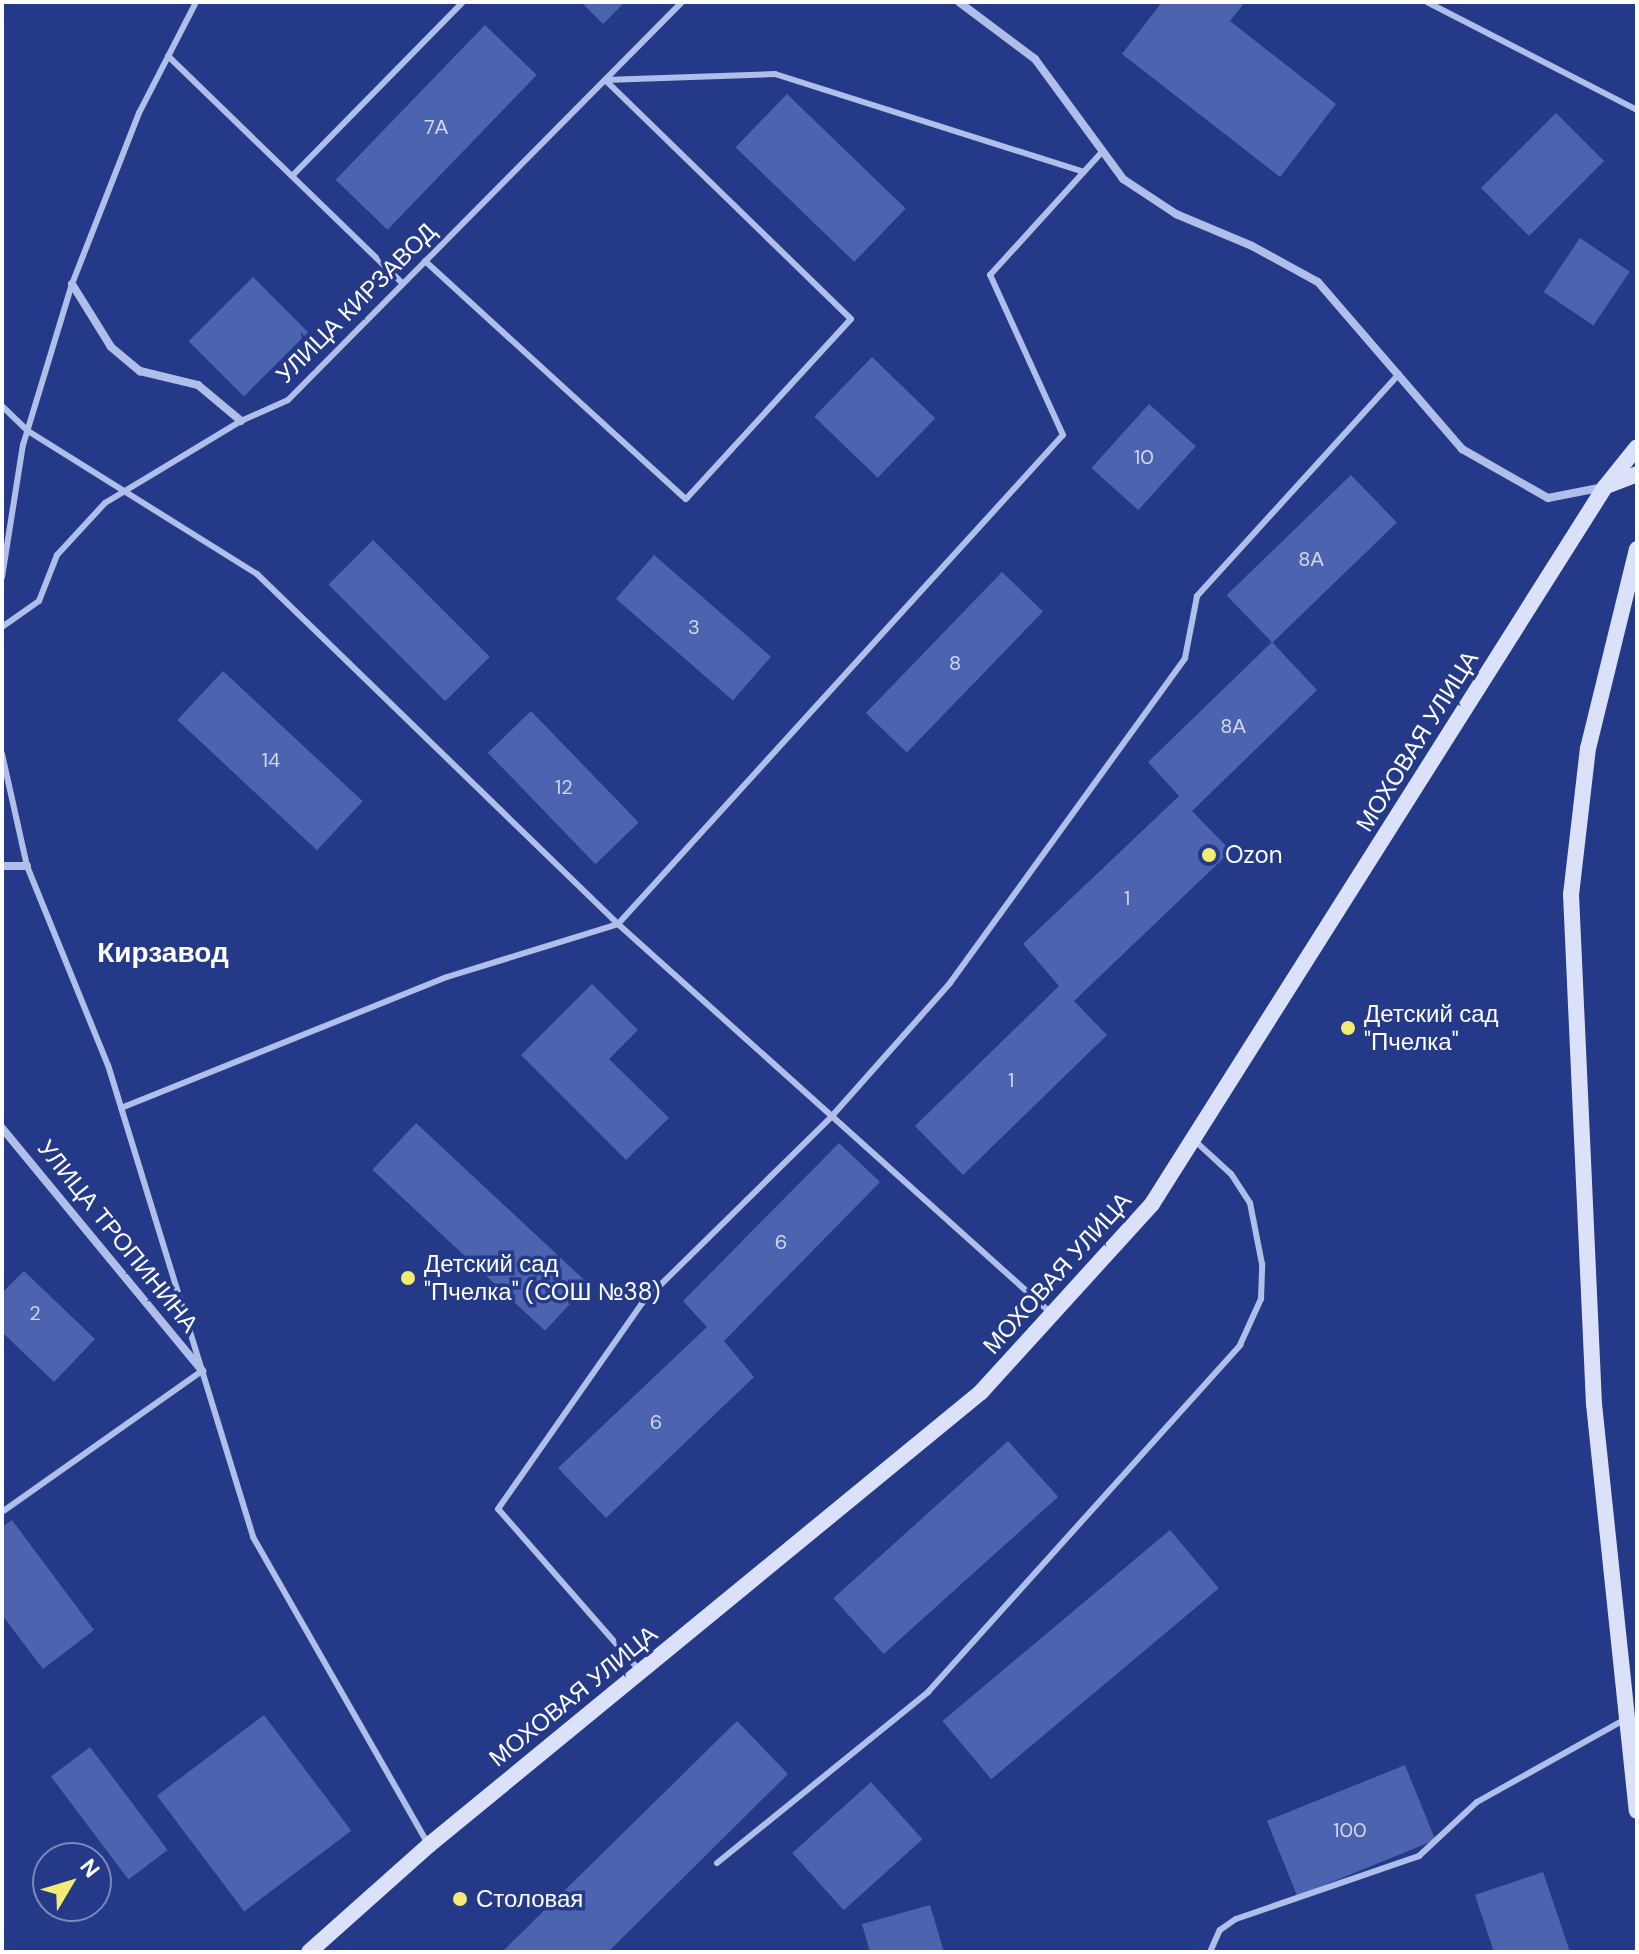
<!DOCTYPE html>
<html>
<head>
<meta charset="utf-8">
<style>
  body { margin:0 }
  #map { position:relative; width:1639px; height:1954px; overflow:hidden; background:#243a89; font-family:"DM Sans",sans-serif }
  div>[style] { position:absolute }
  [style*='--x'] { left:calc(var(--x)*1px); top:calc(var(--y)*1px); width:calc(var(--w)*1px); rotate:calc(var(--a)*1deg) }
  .building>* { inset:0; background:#4c63b0; transform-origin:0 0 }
  .lane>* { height:6px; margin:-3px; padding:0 3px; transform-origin:3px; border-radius:3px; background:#b0beea }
  .street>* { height:8px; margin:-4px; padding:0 4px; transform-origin:4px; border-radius:4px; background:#b0beea }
  .secondary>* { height:16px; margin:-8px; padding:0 8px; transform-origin:8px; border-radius:8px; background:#dbe1f8 }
  .dots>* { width:22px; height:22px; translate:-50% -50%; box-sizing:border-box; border:4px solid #243a89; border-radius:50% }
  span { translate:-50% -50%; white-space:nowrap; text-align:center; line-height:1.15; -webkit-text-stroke:7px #243a89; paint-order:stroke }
  .number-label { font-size:20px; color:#d2d8eb }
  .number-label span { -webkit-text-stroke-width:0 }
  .street-label { font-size:24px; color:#fff }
  .poi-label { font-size:24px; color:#fff }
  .left { translate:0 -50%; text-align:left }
  .quarter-label { font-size:28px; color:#fff; font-weight:700 }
  .frame { position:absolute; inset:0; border:4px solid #fff; pointer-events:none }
  .north { position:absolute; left:32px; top:1842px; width:80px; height:80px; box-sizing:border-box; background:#243a89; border:2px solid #7c89b8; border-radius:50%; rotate:52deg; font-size:22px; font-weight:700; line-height:32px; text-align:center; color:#fff }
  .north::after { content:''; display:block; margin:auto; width:28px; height:36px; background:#f4eb74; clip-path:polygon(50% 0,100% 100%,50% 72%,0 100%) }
</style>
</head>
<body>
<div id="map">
  <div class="building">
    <i style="clip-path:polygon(581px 2px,625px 2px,603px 24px)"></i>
    <i style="clip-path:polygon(1162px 2px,1245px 2px,1230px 21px,1336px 104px,1280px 177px,1122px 54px)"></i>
    <i style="left:485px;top:25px;width:72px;height:215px;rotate:44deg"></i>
    <i style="left:787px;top:94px;width:165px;height:74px;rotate:44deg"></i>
    <i style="left:1556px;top:113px;width:68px;height:106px;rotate:45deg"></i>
    <i style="left:1580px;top:238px;width:60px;height:65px;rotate:34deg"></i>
    <i style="left:253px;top:277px;width:78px;height:91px;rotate:45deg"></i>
    <i style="left:872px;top:357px;width:88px;height:83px;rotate:44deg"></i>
    <i style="left:1149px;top:404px;width:63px;height:86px;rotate:42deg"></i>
    <i style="left:1351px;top:475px;width:66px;height:173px;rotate:46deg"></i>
    <i style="left:373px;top:540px;width:165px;height:63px;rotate:45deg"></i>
    <i style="left:654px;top:555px;width:155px;height:58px;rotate:41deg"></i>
    <i style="left:1002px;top:572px;width:57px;height:196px;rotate:44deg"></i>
    <i style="clip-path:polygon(1272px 642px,1317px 690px,1192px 811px,1231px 851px,1074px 1001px,1107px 1035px,963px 1175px,915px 1126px,1059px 986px,1023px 944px,1179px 796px,1148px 762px)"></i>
    <i style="left:223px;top:671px;width:191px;height:67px;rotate:43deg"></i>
    <i style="left:531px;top:711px;width:155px;height:60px;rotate:46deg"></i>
    <i style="clip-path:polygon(592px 984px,638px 1030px,609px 1059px,669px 1118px,626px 1160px,521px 1055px)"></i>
    <i style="left:416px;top:1123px;width:236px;height:64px;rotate:43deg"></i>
    <i style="clip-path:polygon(839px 1143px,880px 1182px,724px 1341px,754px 1377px,606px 1518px,558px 1468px,707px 1327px,683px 1301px)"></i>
    <i style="clip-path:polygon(24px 1271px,95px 1339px,54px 1382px,2px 1332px,2px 1293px)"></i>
    <i style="left:1008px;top:1441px;width:75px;height:235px;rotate:48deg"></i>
    <i style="clip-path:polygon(12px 1520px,94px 1630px,43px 1669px,2px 1615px,2px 1527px)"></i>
    <i style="left:1170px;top:1530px;width:76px;height:297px;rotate:50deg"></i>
    <i style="left:264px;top:1715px;width:145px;height:134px;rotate:53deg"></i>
    <i style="clip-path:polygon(737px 1721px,788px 1774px,608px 1952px,502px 1952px)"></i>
    <i style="left:90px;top:1747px;width:129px;height:49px;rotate:53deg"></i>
    <i style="left:1405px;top:1765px;width:81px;height:149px;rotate:68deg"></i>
    <i style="left:871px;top:1782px;width:77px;height:106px;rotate:48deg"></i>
    <i style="clip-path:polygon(1543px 1872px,1570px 1952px,1494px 1952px,1475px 1895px)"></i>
    <i style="clip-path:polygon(930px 1905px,944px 1952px,870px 1952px,862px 1924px)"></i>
  </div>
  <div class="lane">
    <i style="--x:1427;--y:2;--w:236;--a:27.2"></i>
    <i style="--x:168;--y:56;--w:327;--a:44.1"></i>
    <i style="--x:605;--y:80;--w:170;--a:-2"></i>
    <i style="--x:775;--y:74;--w:324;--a:17.6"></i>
    <i style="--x:292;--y:176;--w:244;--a:-45.5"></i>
    <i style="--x:425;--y:261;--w:353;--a:42.4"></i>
    <i style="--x:686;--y:499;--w:244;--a:-47.5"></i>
    <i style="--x:851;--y:319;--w:343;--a:-135.8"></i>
    <i style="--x:2;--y:406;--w:36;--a:44"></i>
    <i style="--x:28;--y:431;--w:270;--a:32"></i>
    <i style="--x:257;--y:574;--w:503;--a:44.11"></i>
    <i style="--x:618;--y:924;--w:583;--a:41.94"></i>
    <i style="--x:2;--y:577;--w:134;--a:-81"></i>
    <i style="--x:23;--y:445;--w:168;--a:-73.1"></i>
    <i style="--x:72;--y:284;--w:184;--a:-68.6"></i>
    <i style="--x:139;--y:113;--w:125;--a:-62.8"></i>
    <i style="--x:2;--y:627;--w:45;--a:-35.1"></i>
    <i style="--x:39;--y:601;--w:49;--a:-68.6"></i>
    <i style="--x:57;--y:555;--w:71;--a:-47.3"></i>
    <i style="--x:105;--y:503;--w:159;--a:-31.1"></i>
    <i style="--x:241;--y:421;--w:51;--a:-24.1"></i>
    <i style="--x:288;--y:400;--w:560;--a:-45.29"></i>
    <i style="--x:2;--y:754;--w:115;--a:77.4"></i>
    <i style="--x:27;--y:866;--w:215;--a:67.9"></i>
    <i style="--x:108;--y:1065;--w:494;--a:72.9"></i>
    <i style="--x:253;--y:1537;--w:351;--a:60.3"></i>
    <i style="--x:121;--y:1108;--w:351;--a:-21.9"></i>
    <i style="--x:447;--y:977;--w:179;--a:-17.2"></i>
    <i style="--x:618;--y:924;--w:661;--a:-47.7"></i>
    <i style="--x:1063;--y:435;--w:176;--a:-114.5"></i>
    <i style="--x:990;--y:275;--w:168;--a:-47.7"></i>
    <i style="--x:2;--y:1512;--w:245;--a:-35.2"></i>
    <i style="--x:640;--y:1671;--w:215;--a:-131.2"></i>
    <i style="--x:498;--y:1509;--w:251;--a:-55"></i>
    <i style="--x:642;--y:1303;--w:267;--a:-44.5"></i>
    <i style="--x:832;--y:1116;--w:178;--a:-48.4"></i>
    <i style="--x:950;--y:983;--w:401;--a:-54.1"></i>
    <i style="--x:1185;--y:658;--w:63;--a:-79"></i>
    <i style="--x:1197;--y:596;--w:300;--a:-47.7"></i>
    <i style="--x:717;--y:1863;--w:272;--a:-39"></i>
    <i style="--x:928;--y:1692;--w:467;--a:-48"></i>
    <i style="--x:1240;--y:1345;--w:51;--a:-65.5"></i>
    <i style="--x:1261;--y:1299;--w:35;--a:-88"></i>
    <i style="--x:1262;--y:1264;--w:62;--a:-101.1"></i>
    <i style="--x:1250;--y:1203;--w:35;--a:-123"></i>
    <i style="--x:1231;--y:1174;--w:50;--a:-137.4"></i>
    <i style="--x:1210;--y:1952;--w:24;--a:-66"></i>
    <i style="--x:1220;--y:1930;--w:19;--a:-35"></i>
    <i style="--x:1236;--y:1919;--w:194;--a:-19"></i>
    <i style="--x:1419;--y:1856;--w:79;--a:-43"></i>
    <i style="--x:1477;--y:1802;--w:168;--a:-29.2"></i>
  </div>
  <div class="street">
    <i style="--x:959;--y:2;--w:95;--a:36.9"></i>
    <i style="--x:1035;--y:59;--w:149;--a:53.7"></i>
    <i style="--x:1123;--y:179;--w:64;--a:33.4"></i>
    <i style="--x:1176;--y:214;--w:82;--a:22.8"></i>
    <i style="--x:1252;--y:246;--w:75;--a:28.6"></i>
    <i style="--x:1318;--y:282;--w:221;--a:49.2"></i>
    <i style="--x:1462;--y:449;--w:99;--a:29.7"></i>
    <i style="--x:1548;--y:498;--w:57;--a:-11.1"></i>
    <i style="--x:72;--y:284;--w:74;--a:58.2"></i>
    <i style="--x:111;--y:347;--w:38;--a:40"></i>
    <i style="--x:140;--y:371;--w:60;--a:13.6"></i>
    <i style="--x:198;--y:385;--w:56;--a:39.9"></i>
    <i style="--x:2;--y:866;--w:25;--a:0"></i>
    <i style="--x:2;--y:1128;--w:315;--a:50.5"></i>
  </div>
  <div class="secondary">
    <i style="--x:1606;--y:486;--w:33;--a:-21"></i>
    <i style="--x:1637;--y:549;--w:205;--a:103.8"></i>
    <i style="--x:1588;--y:748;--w:147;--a:96.6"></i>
    <i style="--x:1571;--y:894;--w:511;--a:87.42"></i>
    <i style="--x:1594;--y:1404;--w:409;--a:84"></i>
    <i style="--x:309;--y:1952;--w:161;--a:-41.7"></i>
    <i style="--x:429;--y:1845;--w:714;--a:-39.37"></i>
    <i style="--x:981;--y:1392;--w:254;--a:-47.7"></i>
    <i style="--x:1152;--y:1204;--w:848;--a:-57.72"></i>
    <i style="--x:1605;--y:487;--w:51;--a:-51.3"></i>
  </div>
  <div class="dots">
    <i style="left:1209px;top:855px;background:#f4eb74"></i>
    <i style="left:1348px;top:1028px;background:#f4eb74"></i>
    <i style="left:408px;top:1278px;background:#f4eb74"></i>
    <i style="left:460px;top:1899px;background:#f4eb74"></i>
  </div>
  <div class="number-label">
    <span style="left:436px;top:127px">7А</span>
    <span style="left:1144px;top:457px">10</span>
    <span style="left:1311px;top:559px">8А</span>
    <span style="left:694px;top:627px">3</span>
    <span style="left:955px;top:663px">8</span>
    <span style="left:1233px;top:726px">8А</span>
    <span style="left:271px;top:760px">14</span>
    <span style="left:564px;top:787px">12</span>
    <span style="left:1127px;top:898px">1</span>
    <span style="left:1011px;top:1080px">1</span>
    <span style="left:781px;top:1242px">6</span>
    <span style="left:35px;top:1313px">2</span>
    <span style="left:656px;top:1422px">6</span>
    <span style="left:1350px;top:1830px">100</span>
  </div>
  <div class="street-label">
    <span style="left:356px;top:303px;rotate:-45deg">УЛИЦА КИРЗАВОД</span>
    <span style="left:1417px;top:741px;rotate:-58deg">МОХОВАЯ УЛИЦА</span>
    <span style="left:118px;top:1236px;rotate:51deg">УЛИЦА ТРОПИНИНА</span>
    <span style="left:1057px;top:1273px;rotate:-48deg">МОХОВАЯ УЛИЦА</span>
    <span style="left:573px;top:1696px;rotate:-39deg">МОХОВАЯ УЛИЦА</span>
  </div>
  <div class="poi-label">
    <span class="left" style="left:1225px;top:855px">Ozon</span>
    <span class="left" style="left:1364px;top:1028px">Детский сад<br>"Пчелка"</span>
    <span class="left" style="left:424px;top:1278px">Детский сад<br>"Пчелка" (СОШ №38)</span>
    <span class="left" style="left:476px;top:1899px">Столовая</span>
  </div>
  <div class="quarter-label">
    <span style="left:163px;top:953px">Кирзавод</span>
  </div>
  <div class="frame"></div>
  <div class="north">N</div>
</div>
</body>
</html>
